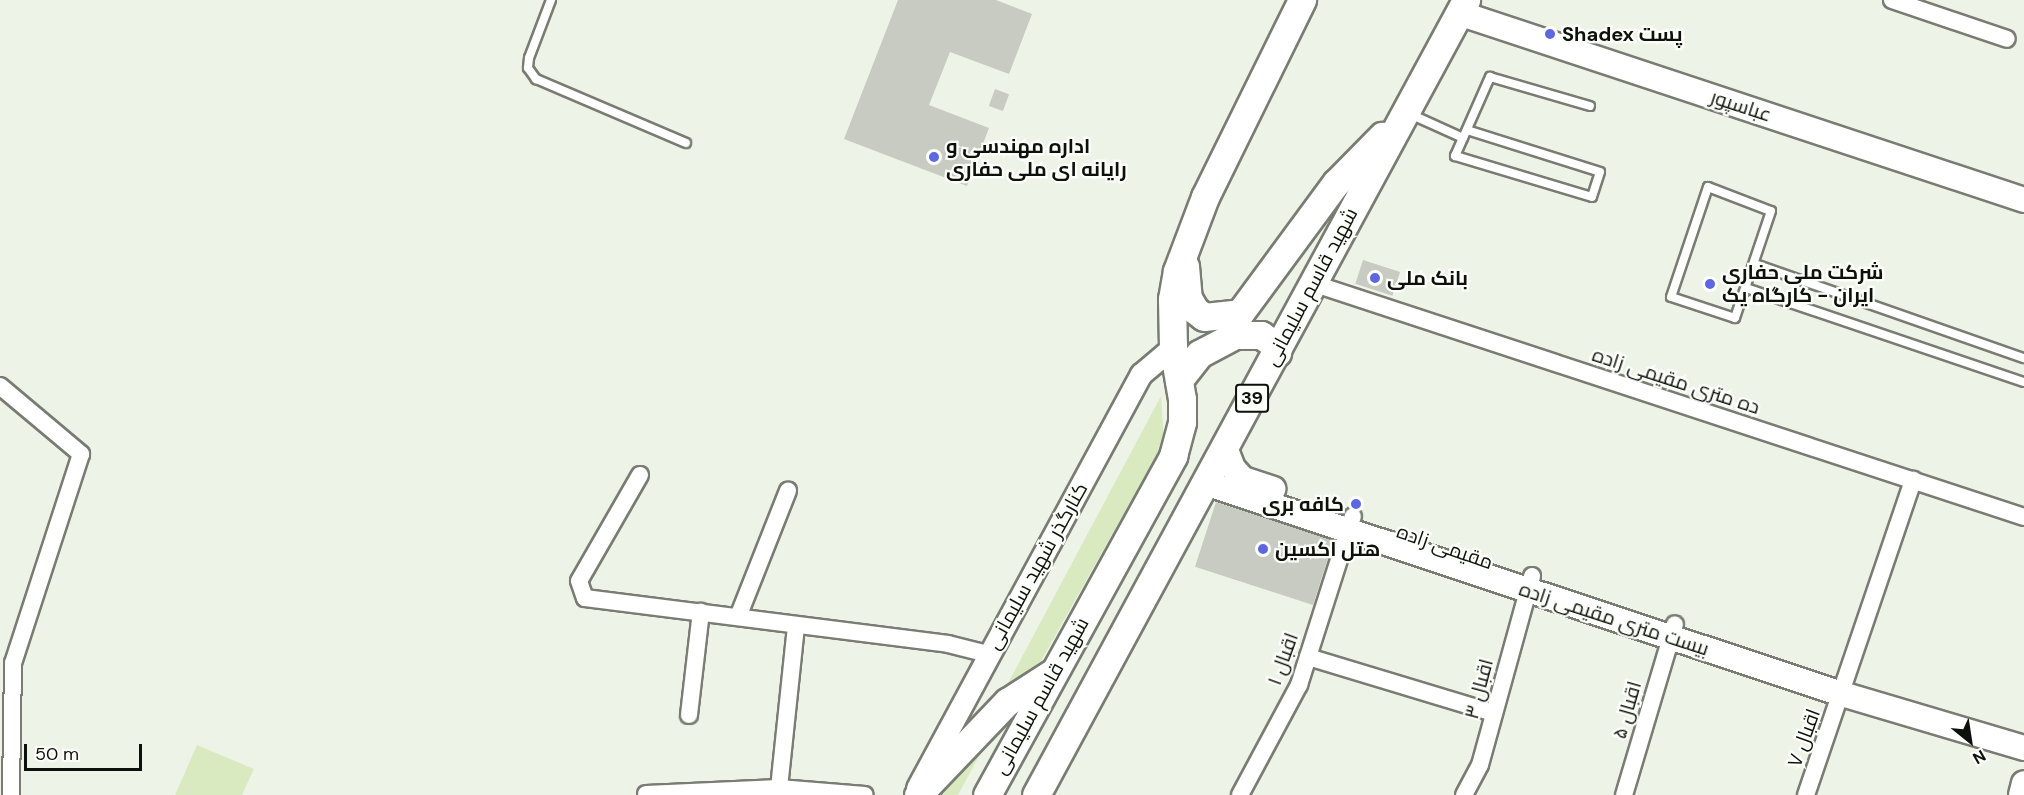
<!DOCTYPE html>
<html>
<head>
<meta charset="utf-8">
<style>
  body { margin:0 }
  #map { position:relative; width:2024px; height:795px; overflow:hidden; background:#eef3e8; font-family:"DM Sans",Cairo,sans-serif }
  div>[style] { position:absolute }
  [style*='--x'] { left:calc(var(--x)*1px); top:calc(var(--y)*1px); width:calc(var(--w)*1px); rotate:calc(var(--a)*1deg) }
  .green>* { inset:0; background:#d9eac0 }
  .building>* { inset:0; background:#c7cbc1; transform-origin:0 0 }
  .roads { filter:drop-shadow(2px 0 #787c72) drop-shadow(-2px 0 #787c72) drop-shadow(0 2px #787c72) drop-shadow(0 -2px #787c72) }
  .service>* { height:8px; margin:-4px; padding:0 4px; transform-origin:4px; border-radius:4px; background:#fff }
  .minor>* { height:16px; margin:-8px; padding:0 8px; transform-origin:8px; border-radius:8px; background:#fff }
  .tertiary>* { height:21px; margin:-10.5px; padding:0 10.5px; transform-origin:10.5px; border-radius:10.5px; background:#fff }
  .secondary>* { height:24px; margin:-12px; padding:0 12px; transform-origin:12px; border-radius:12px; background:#fff }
  .trunk>* { height:27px; margin:-13.5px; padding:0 13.5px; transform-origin:13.5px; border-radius:13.5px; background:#fff }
  .dots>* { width:16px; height:16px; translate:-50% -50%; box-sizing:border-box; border:3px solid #fdfffb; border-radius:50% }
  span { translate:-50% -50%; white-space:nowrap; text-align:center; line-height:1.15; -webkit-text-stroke:4.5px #fdfffb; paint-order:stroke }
  .shield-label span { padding:2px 4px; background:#fdfffb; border:2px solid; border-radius:4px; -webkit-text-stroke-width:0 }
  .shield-label { font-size:18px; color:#0e100c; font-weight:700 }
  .poi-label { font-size:20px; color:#0e100c; font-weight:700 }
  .left { translate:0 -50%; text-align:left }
  .right { translate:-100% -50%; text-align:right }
  .street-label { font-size:20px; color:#0e100c }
  .north { position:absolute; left:1940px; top:711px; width:60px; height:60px; -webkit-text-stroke:4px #fdfffb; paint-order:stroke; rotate:150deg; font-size:16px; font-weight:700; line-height:24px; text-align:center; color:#0e100c }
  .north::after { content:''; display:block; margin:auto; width:21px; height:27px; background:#0e100c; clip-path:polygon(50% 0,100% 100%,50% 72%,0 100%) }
  .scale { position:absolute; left:24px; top:744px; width:118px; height:27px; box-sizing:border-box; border:3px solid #0e100c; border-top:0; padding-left:8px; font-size:18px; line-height:21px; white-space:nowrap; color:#0e100c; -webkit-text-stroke:4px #fdfffb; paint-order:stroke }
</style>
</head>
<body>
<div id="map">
  <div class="green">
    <i style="clip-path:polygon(1161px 396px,1164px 442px,1041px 661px,1006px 687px)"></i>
    <i style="clip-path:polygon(990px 736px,958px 795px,925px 795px)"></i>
    <i style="clip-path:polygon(197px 745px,254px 769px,242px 795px,175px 795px)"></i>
  </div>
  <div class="building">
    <i style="clip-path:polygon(898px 0,996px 0,1032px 14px,1009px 74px,950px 52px,929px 105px,989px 128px,967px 186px,844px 139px)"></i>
    <i style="left:995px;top:89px;width:15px;height:18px;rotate:20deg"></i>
    <i style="left:1363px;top:260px;width:39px;height:25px;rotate:18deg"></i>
    <i style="left:1216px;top:502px;width:124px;height:68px;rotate:18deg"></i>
  </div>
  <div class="roads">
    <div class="service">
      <i style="--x:551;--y:0;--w:62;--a:110.8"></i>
      <i style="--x:529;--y:58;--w:10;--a:96"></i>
      <i style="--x:528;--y:68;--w:14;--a:54"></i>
      <i style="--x:536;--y:79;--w:163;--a:23.1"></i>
      <i style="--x:1410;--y:114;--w:58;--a:24.4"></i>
      <i style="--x:1467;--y:130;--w:139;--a:17.5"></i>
      <i style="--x:1600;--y:172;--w:26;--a:108"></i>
      <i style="--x:1592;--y:197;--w:143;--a:-163.3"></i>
      <i style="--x:1455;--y:156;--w:20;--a:-66"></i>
      <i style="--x:1463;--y:138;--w:67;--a:-66.1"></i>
      <i style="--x:1490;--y:77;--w:104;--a:16.2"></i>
      <i style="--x:1708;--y:187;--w:67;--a:20.9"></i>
      <i style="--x:1771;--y:211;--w:113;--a:108.6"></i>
      <i style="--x:1735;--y:318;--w:67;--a:-161.8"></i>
      <i style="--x:1671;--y:297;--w:116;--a:-71.4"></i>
      <i style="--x:1755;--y:264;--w:285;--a:19.3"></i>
      <i style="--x:1746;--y:288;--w:293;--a:18.7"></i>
    </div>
    <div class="minor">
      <i style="--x:1892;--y:0;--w:121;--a:18.7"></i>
      <i style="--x:1315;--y:284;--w:746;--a:18.19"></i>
      <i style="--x:0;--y:386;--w:106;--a:40"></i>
      <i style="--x:81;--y:454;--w:220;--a:108"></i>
      <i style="--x:13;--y:663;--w:132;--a:90.9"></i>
      <i style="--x:640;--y:475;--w:122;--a:119.9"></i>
      <i style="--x:579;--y:581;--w:18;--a:71"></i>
      <i style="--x:585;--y:598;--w:366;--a:7.2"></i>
      <i style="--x:948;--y:644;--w:41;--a:14"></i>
      <i style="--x:738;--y:617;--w:136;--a:-68.4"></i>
      <i style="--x:1308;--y:657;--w:194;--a:16.8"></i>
      <i style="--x:689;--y:715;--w:104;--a:-83.4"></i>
      <i style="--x:779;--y:788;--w:164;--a:-84"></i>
      <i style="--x:646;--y:794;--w:133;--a:-2.6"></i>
      <i style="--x:779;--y:788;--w:86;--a:4.7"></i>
      <i style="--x:1240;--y:795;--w:125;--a:-61.8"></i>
      <i style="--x:1299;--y:685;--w:177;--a:-72.3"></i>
      <i style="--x:1464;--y:795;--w:34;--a:-62"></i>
      <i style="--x:1480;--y:765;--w:196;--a:-74.6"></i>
      <i style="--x:1624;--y:795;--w:178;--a:-73.4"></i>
      <i style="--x:1806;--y:795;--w:333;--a:-71.2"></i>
    </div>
    <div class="tertiary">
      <i style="--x:917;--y:788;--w:471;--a:-61.6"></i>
      <i style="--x:1141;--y:374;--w:42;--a:-40.2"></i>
    </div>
    <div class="secondary">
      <i style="--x:1459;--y:13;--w:595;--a:18.31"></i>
      <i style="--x:1225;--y:447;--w:22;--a:69"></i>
      <i style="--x:1233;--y:468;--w:15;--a:48"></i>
      <i style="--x:1243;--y:479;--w:32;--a:18"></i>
      <i style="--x:1205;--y:483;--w:671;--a:18.33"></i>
      <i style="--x:1842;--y:694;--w:190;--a:16.5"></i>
      <i style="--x:2021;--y:795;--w:12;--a:-76"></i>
    </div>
    <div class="trunk">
      <i style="--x:1185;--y:266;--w:32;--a:85"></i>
      <i style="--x:1188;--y:298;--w:14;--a:60"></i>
      <i style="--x:1195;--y:310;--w:11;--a:38"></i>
      <i style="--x:1204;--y:317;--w:36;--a:-6"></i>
      <i style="--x:1240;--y:313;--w:162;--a:-53.6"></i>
      <i style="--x:1336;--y:183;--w:66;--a:-45.6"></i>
      <i style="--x:1179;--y:380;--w:33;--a:-52"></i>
      <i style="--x:1199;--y:354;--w:41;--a:-27.8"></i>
      <i style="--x:1235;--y:335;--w:26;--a:0"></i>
      <i style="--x:1261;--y:335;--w:16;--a:35"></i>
      <i style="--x:1274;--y:344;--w:9;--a:69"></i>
      <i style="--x:918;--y:795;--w:129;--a:-46.3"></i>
      <i style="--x:1007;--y:702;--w:54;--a:-32.8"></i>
      <i style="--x:987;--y:795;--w:387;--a:-61.2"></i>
      <i style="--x:1173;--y:456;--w:35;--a:-75"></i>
      <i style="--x:1182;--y:422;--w:23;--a:-90"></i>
      <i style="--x:1182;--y:399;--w:53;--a:-99.8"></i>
      <i style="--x:1173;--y:347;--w:48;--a:-91.2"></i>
      <i style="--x:1172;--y:299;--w:28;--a:-80"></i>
      <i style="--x:1177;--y:271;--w:79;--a:-69.3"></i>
      <i style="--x:1205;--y:197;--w:220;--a:-63.8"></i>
      <i style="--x:1036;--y:795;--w:904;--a:-61.59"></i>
    </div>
  </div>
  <div class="dots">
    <i style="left:1550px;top:34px;background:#5d67df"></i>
    <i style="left:934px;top:157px;background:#5d67df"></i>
    <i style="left:1375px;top:278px;background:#5d67df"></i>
    <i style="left:1710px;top:284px;background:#5d67df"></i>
    <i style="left:1356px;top:504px;background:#5d67df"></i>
    <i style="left:1263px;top:549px;background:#5d67df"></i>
  </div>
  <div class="shield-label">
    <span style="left:1252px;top:398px">39</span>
  </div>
  <div class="poi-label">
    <span class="left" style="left:1562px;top:34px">Shadex پست</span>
    <span class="left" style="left:946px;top:158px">اداره مهندسی و<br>رایانه ای ملی حفاری</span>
    <span class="left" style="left:1722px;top:284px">شرکت ملی حفاری<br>ایران - کارگاه یک</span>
    <span class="left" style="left:1387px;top:278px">بانک ملی</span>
    <span class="right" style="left:1344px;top:504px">کافه بری</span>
    <span class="left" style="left:1275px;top:549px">هتل اکسین</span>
  </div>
  <div class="street-label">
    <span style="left:1741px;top:106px;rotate:18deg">عباسپور</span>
    <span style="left:1311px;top:287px;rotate:-62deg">شهید قاسم سلیمانی</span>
    <span style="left:1676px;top:381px;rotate:18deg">ده متری مقیمی زاده</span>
    <span style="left:1445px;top:547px;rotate:19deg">مقیمی زاده</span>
    <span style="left:1037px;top:566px;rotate:-61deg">کنارگذر شهید سلیمانی</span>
    <span style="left:1614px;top:619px;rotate:18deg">بیست متری مقیمی زاده</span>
    <span style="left:1283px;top:659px;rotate:-70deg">اقبال ۱</span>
    <span style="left:1479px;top:689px;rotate:-75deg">اقبال ۳</span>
    <span style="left:1041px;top:696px;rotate:-61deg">شهید قاسم سلیمانی</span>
    <span style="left:1627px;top:710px;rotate:-74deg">اقبال ۵</span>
    <span style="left:1804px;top:738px;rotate:-70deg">اقبال ۷</span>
  </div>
  <div class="north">N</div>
  <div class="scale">50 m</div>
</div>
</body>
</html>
